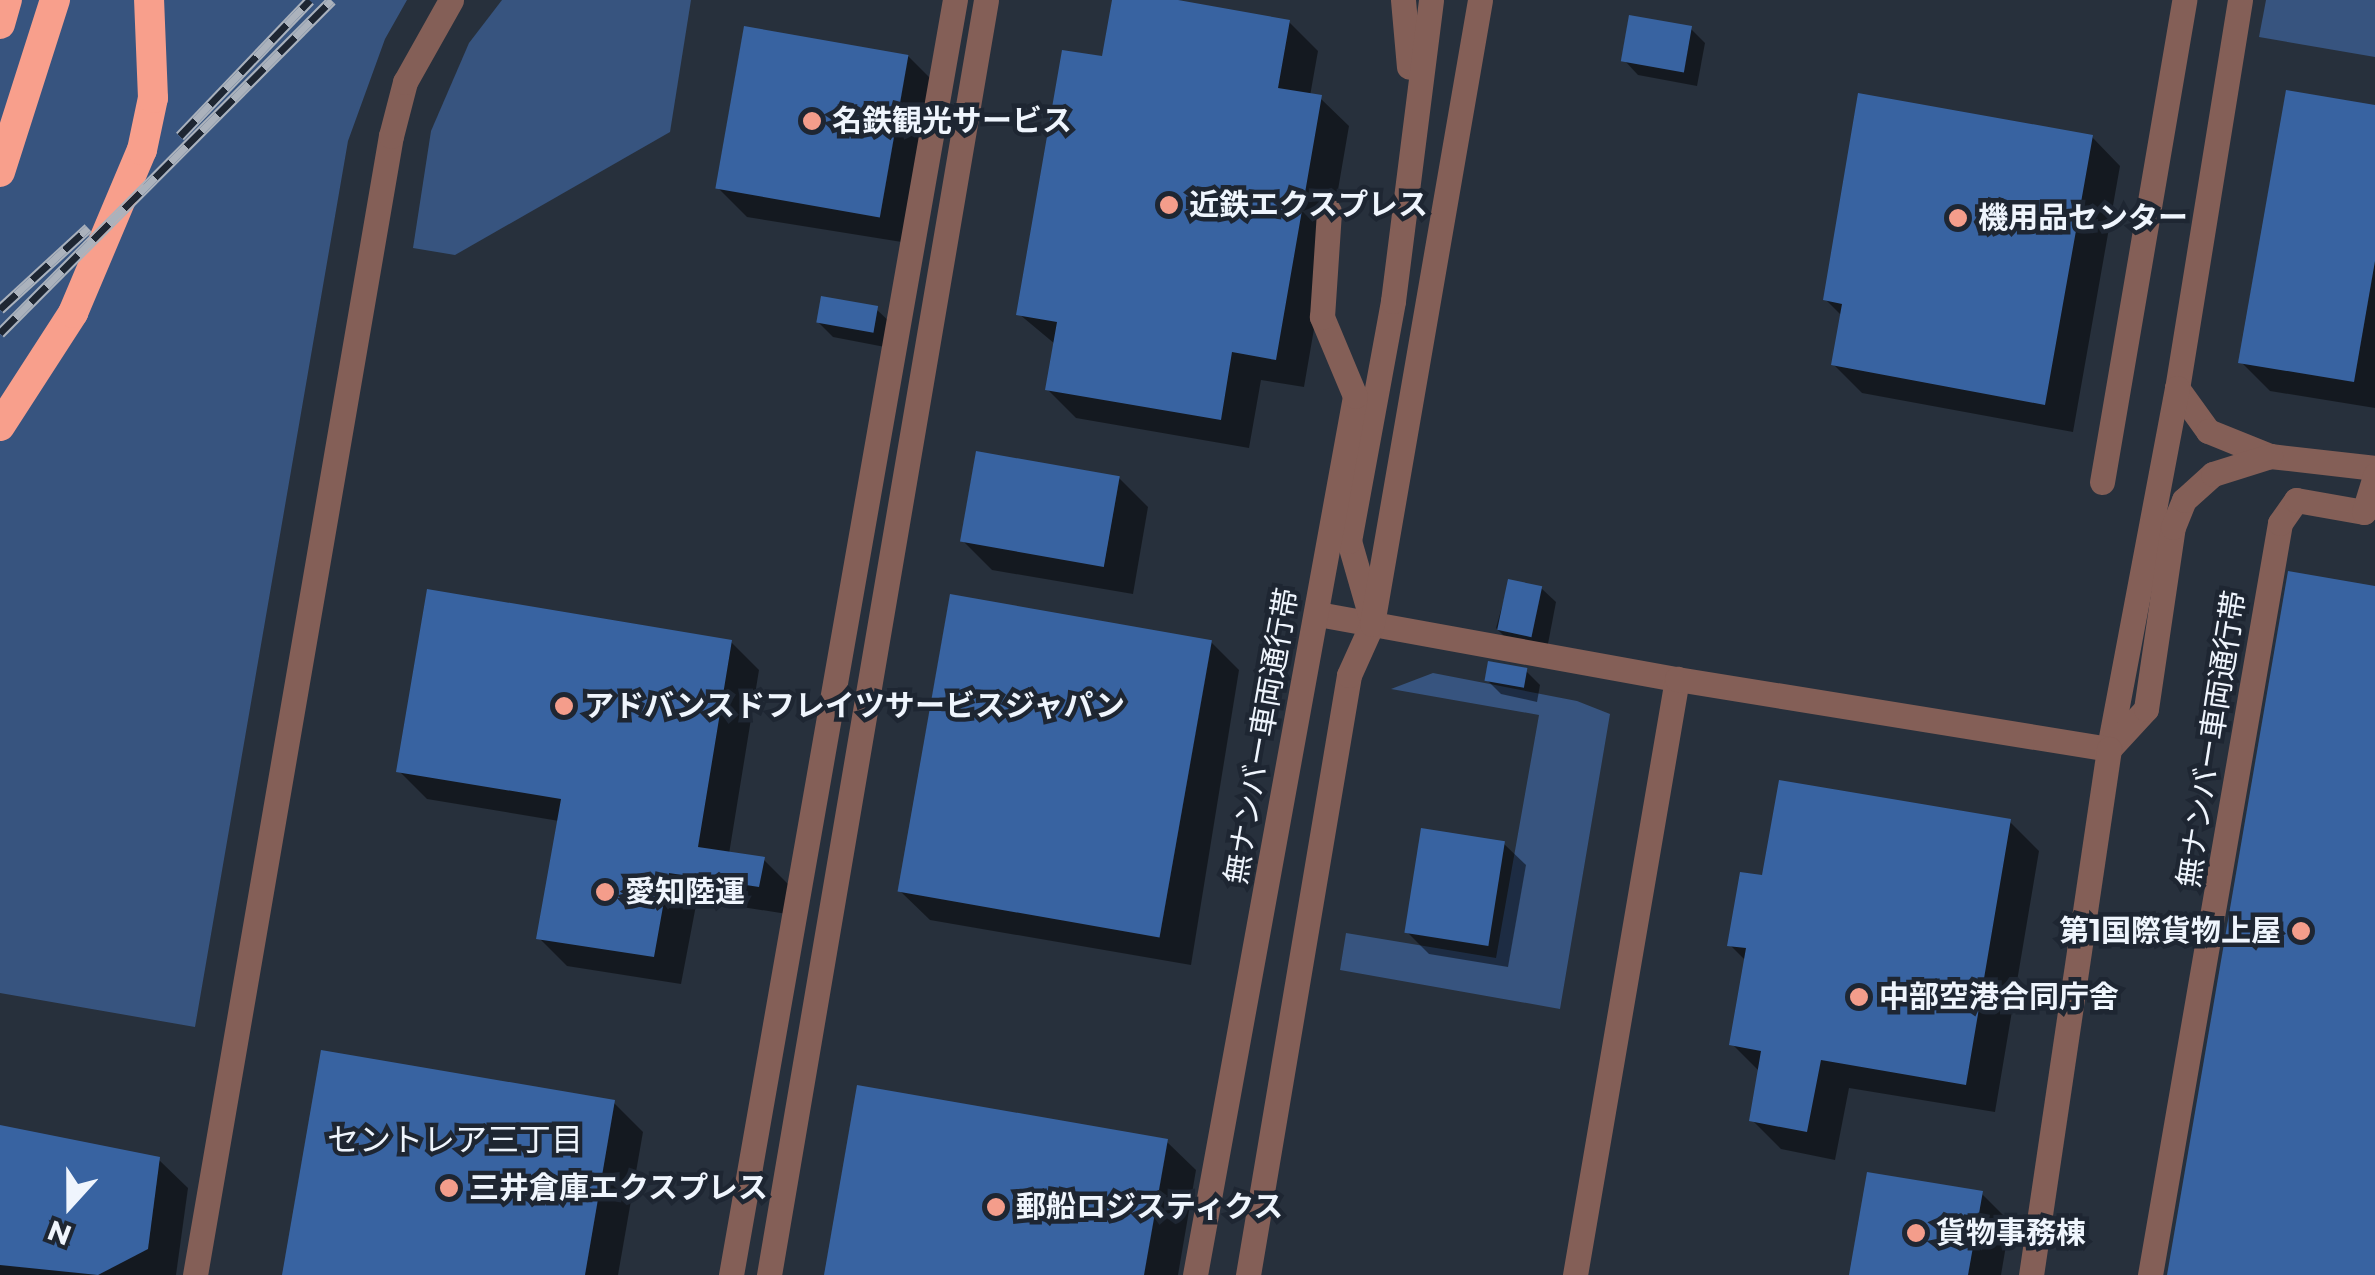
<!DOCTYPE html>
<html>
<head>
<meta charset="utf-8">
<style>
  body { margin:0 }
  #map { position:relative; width:2375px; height:1275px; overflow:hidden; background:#27303c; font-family:Montserrat,"Noto Sans JP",sans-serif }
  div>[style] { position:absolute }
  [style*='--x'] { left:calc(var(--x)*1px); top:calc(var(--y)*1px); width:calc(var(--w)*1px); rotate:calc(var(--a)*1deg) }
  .green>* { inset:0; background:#37547f }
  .shadow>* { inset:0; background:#0007 }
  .building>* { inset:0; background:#3863a1; transform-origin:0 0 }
  .minor>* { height:25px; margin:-12.5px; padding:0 12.5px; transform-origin:12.5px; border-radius:12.5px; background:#845f57 }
  .highway>* { height:30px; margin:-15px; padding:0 15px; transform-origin:15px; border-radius:15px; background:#f89f8c }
  .rail>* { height:11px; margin-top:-5.5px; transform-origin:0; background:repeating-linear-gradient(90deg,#1e2632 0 22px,#abb2bc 0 44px); box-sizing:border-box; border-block:2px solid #abb2bc }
  .dots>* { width:28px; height:28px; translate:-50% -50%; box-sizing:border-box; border:5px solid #1e2632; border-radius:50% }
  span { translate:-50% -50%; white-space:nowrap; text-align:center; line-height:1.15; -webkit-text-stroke:9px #1e2632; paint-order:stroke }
  .poi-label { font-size:30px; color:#eff5fd; font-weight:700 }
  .left { translate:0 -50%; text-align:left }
  .right { translate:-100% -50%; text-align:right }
  .street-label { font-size:30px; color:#eff5fd }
  .neighbourhood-label { font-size:32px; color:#eff5fd }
  .north { position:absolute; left:20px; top:1155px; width:100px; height:100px; -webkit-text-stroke:8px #1e2632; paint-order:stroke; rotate:201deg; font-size:28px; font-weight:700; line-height:40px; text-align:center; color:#eff5fd }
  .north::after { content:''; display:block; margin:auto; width:35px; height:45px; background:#eff5fd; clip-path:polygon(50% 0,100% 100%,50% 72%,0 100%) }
</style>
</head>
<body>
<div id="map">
  <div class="green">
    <i style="clip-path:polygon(0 0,407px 0,385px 39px,348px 141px,195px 1027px,0 993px)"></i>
    <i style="clip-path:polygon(502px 0,691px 0,670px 132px,455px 255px,413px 248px,431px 131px,469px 43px)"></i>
    <i style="clip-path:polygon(2266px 0,2375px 0,2375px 57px,2259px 37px)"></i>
    <i style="clip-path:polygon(1433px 673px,1577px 701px,1610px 714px,1560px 1009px,1340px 970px,1346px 933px,1496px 958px,1539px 715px,1391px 689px)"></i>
  </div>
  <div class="shadow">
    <i style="clip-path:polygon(1114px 0,1163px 0,1289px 22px,1318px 51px,1310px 96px,1320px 98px,1349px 126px,1304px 387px,1261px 380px,1249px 448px,1076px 418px,1047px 389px,1055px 344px,1019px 314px,1104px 59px)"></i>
    <i style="clip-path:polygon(1691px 29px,1705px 43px,1697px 86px,1638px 75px,1624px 60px)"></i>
    <i style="clip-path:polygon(908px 56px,937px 85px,908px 243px,747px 217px,718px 188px)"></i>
    <i style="clip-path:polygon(2375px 108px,2375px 408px,2270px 391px,2241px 362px)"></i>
    <i style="clip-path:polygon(2092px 137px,2120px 166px,2073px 432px,1862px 393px,1833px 364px,1842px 316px,1826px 300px)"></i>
    <i style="clip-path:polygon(876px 309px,891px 323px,885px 347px,833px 337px,818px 322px)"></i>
    <i style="clip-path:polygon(1119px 478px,1148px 507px,1133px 594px,992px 570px,963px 541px)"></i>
    <i style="clip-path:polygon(1509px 582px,1541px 588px,1556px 602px,1547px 649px,1511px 643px,1496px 628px)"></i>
    <i style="clip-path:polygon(731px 642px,759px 670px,729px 854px,764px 860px,792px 888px,787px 914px,697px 900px,681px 984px,567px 966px,539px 938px,559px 821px,427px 799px,399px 771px)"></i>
    <i style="clip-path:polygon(1211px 642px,1239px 670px,1191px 965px,930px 920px,901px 892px)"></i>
    <i style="clip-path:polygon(1526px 671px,1540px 685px,1537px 702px,1501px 694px,1487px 680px)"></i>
    <i style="clip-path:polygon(2010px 822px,2039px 851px,1995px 1112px,1849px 1088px,1835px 1160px,1781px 1149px,1752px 1120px,1760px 1072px,1732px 1044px,1746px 961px,1730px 945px,1764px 878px)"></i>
    <i style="clip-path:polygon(1504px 844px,1526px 865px,1508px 967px,1429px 954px,1407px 932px)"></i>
    <i style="clip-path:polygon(614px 1103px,643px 1132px,618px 1275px,285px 1275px)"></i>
    <i style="clip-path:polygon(0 1129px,159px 1160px,188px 1188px,176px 1275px,0 1275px)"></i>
    <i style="clip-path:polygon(1167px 1142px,1196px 1170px,1178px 1275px,826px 1275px)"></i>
    <i style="clip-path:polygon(1982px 1194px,2010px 1222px,2001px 1275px,1851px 1275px)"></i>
  </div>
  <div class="building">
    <i style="clip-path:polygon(1112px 0,1178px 0,1290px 20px,1278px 88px,1322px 95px,1276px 360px,1232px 352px,1221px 420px,1045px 390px,1057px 322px,1016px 315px,1062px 50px,1102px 56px)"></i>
    <i style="left:1629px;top:15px;width:64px;height:47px;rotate:10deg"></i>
    <i style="left:744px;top:26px;width:167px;height:165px;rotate:10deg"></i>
    <i style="clip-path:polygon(2286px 90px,2375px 105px,2375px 261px,2354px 382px,2238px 363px)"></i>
    <i style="clip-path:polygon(1858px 93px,2093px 135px,2045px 405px,1831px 365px,1842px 304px,1823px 300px)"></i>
    <i style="left:821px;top:296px;width:58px;height:27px;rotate:10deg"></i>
    <i style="left:976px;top:451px;width:146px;height:92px;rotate:10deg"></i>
    <i style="clip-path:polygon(2288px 571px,2375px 586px,2375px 1275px,2167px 1275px)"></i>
    <i style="left:1508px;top:579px;width:35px;height:52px;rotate:12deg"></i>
    <i style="clip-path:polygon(427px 589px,732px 640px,698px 847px,765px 857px,759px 887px,669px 873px,654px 957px,536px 939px,561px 799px,396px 772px)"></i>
    <i style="left:950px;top:594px;width:266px;height:302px;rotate:10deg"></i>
    <i style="left:1488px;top:661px;width:40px;height:20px;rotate:10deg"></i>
    <i style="clip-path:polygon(1779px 780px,2011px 819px,1966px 1085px,1821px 1060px,1807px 1132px,1749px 1121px,1761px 1051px,1729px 1045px,1746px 948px,1727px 946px,1740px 872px,1762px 875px)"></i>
    <i style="left:1421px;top:828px;width:85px;height:106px;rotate:9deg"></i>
    <i style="clip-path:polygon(321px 1050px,615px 1100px,585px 1275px,282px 1275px)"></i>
    <i style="clip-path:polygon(857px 1085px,1168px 1139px,1144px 1275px,824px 1275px)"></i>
    <i style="clip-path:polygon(0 1125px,160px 1157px,148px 1249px,98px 1275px,0 1265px)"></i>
    <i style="clip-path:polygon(1867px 1172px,1983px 1191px,1968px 1275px,1849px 1275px)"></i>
  </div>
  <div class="minor">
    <i style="--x:1403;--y:0;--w:67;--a:84.9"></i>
    <i style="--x:2240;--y:0;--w:393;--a:99.2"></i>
    <i style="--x:2177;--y:388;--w:53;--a:54.2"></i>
    <i style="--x:2208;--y:431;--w:67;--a:22"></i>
    <i style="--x:2270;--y:456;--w:106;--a:6.5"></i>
    <i style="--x:2177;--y:388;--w:367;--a:100.7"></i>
    <i style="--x:2109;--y:749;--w:54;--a:-47.2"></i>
    <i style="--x:2146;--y:709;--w:184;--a:-81.6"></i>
    <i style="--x:2173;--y:527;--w:29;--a:-68"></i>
    <i style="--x:2184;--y:500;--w:39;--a:-42"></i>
    <i style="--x:2213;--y:474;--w:60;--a:-17.5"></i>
    <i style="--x:2102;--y:482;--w:489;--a:-80.3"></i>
    <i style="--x:1318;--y:614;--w:365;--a:10.3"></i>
    <i style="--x:1370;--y:614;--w:76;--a:-106"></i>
    <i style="--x:1349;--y:541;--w:244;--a:-79.6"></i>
    <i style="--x:1393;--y:301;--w:303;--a:-82.8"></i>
    <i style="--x:195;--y:1275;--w:1156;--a:-80.24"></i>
    <i style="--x:391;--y:136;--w:56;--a:-75.5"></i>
    <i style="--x:405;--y:82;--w:94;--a:-60.7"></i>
    <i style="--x:731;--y:1275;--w:1295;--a:-80.04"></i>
    <i style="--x:769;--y:1275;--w:1293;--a:-80.34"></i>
    <i style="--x:1195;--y:1275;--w:893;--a:-79.68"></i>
    <i style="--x:1355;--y:396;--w:86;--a:-112.7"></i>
    <i style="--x:1322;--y:317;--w:106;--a:-86.2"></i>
    <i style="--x:1248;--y:1275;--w:608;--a:-80.44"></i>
    <i style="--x:1349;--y:675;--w:56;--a:-65.7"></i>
    <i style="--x:1372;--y:624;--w:633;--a:-80.18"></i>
    <i style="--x:1575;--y:1275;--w:605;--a:-80.29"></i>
    <i style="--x:1677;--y:679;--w:438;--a:9.2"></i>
    <i style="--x:2109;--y:749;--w:532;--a:98.43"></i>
    <i style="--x:2150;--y:1275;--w:763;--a:-80.19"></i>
    <i style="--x:2280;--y:523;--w:28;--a:-55"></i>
    <i style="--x:2296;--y:500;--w:69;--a:10"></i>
    <i style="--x:2364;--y:512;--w:39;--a:-73"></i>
  </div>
  <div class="highway">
    <i style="--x:0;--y:24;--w:25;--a:-74"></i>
    <i style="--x:0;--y:172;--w:181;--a:-72.3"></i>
    <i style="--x:0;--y:426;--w:135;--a:-57.1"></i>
    <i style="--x:73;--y:313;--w:177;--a:-67.1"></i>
    <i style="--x:142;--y:150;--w:53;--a:-78.1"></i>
    <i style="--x:153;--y:98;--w:98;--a:-92.3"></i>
  </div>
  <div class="rail">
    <i style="--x:180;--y:136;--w:188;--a:-46.3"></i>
    <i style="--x:0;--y:309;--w:120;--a:-42.6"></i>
    <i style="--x:0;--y:333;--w:470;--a:-45.1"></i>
  </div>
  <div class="dots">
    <i style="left:812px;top:121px;background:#f49d8b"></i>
    <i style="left:1169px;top:205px;background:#f49d8b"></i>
    <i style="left:1958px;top:218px;background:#f49d8b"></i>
    <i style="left:564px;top:706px;background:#f49d8b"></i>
    <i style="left:605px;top:892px;background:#f49d8b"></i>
    <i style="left:2301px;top:931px;background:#f49d8b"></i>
    <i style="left:1859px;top:997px;background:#f49d8b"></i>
    <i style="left:449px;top:1188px;background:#f49d8b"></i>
    <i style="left:996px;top:1207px;background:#f49d8b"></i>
    <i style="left:1916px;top:1233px;background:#f49d8b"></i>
  </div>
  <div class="poi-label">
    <span class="left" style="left:832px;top:121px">名鉄観光サービス</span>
    <span class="left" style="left:1189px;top:205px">近鉄エクスプレス</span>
    <span class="left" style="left:1978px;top:218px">機用品センター</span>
    <span class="left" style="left:584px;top:706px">アドバンスドフレイツサービスジャパン</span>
    <span class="left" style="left:625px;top:892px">愛知陸運</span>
    <span class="right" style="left:2281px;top:931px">第1国際貨物上屋</span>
    <span class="left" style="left:1879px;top:997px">中部空港合同庁舎</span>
    <span class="left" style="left:469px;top:1188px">三井倉庫エクスプレス</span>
    <span class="left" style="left:1016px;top:1207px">郵船ロジスティクス</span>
    <span class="left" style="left:1936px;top:1233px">貨物事務棟</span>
  </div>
  <div class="street-label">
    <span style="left:1262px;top:736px;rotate:-80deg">無ナンバー車両通行帯</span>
    <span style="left:2212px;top:739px;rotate:-81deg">無ナンバー車両通行帯</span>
  </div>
  <div class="neighbourhood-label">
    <span style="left:455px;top:1140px">セントレア三丁目</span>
  </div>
  <div class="north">N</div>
</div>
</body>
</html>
